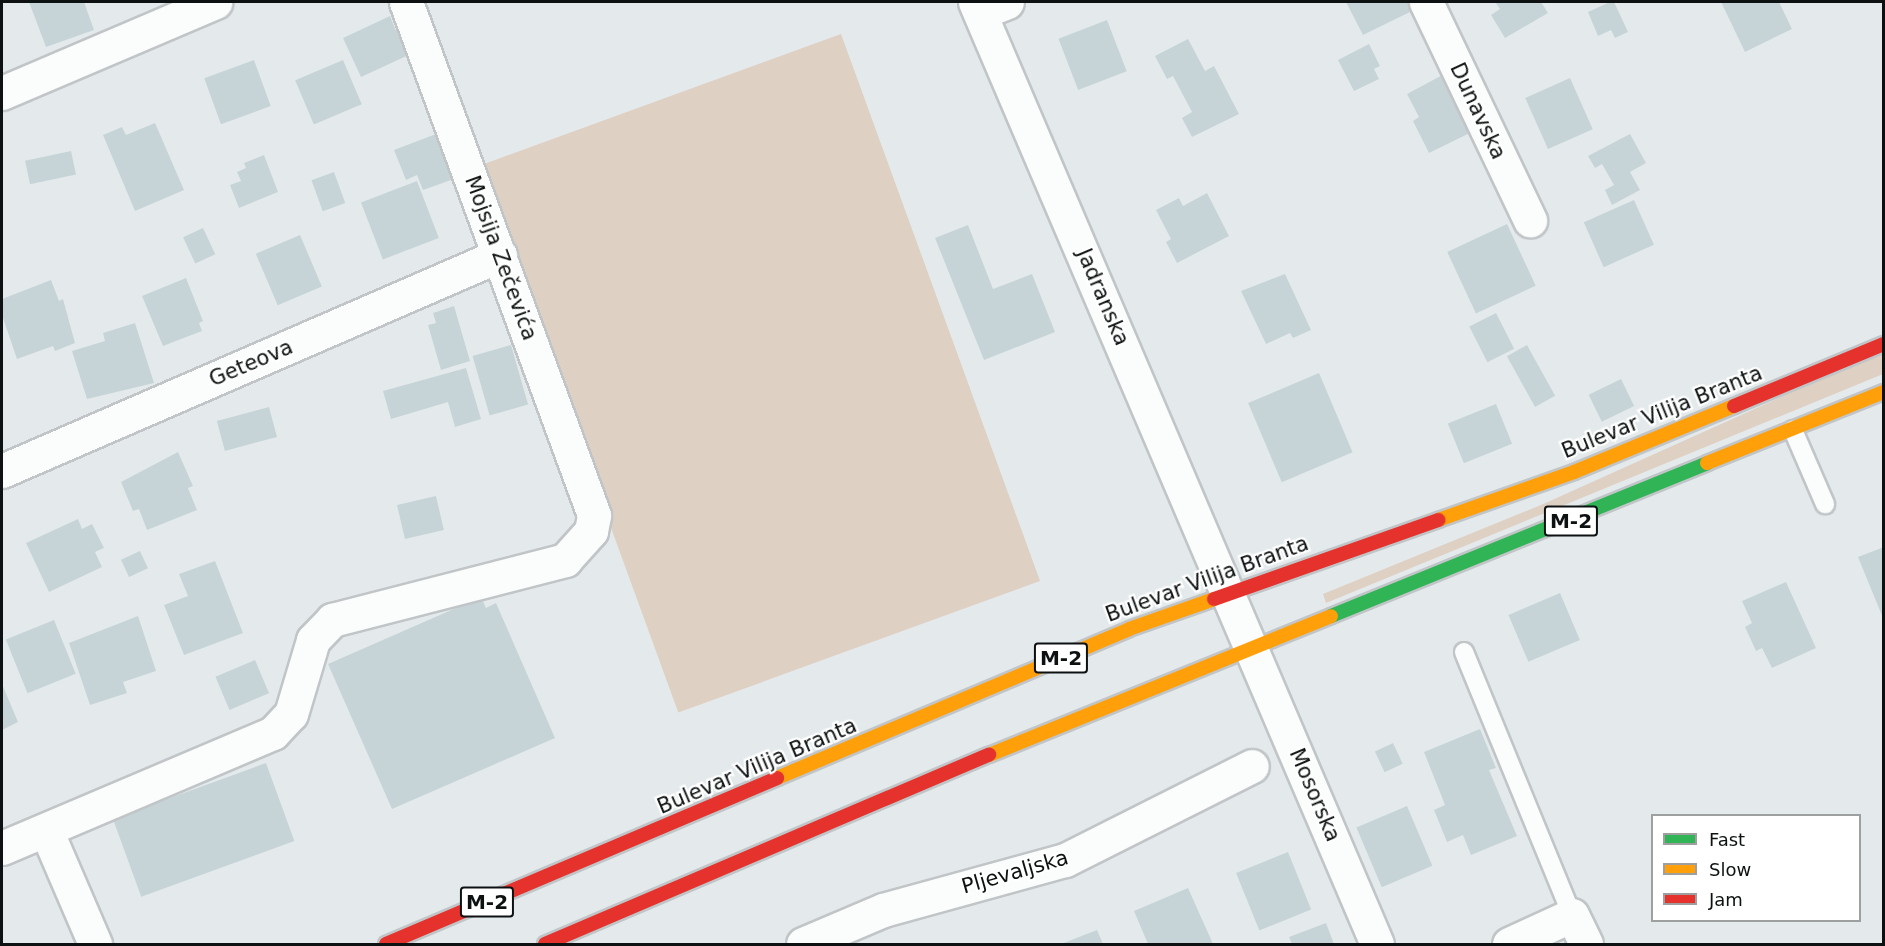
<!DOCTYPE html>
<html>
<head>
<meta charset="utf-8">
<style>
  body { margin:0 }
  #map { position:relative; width:1885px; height:946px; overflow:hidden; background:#e4eaec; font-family:"DejaVu Sans",sans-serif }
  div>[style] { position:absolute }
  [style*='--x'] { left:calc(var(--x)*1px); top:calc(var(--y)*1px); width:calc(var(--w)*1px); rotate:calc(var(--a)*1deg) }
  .green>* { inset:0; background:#ded0c2; transform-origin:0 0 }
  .building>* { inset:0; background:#c6d4d8; transform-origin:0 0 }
  .roads { filter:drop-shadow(2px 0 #c1c5c7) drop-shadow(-2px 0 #c1c5c7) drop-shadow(0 2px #c1c5c7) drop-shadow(0 -2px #c1c5c7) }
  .lane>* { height:18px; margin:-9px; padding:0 9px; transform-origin:9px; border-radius:9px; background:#fbfcfc }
  .street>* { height:33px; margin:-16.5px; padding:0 16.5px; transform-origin:16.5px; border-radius:16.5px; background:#fbfcfc }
  .fast>* { height:14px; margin:-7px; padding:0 7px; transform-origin:7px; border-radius:7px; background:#30b455 }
  .slow>* { height:14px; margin:-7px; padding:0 7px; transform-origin:7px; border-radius:7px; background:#ff9f0a }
  .jam>* { height:14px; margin:-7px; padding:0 7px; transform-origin:7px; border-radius:7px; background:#e5322d }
  span { translate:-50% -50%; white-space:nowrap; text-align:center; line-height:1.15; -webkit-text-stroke:4.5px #fff; paint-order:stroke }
  .shield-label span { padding:2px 4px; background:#fff; border:2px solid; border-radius:4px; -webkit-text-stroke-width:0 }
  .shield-label { font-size:20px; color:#0d1112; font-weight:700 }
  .street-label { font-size:21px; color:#0d1112 }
  .frame { position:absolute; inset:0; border:3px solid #0d1112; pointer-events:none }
  .legend { position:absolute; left:1651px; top:814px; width:210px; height:108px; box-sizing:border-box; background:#fff; border:2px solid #9ea0a0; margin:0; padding:8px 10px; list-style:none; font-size:18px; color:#0d1112 }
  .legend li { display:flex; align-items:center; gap:12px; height:30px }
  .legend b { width:30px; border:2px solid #9ea0a0 }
</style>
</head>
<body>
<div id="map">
  <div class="green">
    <i style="left:841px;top:34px;width:582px;height:385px;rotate:70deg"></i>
    <i style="clip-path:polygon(1883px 351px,1883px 374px,1326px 603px,1323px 594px,1541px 505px)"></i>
  </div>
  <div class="building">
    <i style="clip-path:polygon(29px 2px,84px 2px,94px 30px,46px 47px)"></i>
    <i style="clip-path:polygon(1346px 2px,1410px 2px,1414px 10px,1363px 35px)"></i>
    <i style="clip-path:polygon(1495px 2px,1541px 2px,1548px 13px,1505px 38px,1491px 15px,1500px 9px)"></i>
    <i style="clip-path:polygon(1610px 2px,1614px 2px,1628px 32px,1615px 38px,1611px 30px,1598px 36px,1588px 12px)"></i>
    <i style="clip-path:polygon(1721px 2px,1779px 2px,1792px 29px,1745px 52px)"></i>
    <i style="clip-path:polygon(390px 16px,396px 31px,401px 29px,413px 53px,361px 77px,343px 38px)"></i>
    <i style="left:1107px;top:20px;width:55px;height:52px;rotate:69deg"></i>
    <i style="clip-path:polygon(1188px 39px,1205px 71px,1214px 66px,1239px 114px,1192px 137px,1182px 118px,1192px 112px,1173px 76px,1167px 79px,1155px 56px)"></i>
    <i style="clip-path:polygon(1369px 44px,1380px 66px,1374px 69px,1379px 79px,1354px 91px,1338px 60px)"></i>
    <i style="left:254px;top:60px;width:49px;height:53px;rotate:70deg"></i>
    <i style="left:343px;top:60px;width:48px;height:52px;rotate:67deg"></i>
    <i style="clip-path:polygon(1448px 72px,1478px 129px,1429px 153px,1413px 121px,1419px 117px,1407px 94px)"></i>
    <i style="left:1570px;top:78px;width:56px;height:49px;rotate:66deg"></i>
    <i style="clip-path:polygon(155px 123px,184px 190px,135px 211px,103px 135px,122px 127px,126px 135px)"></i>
    <i style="clip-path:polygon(436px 134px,454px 179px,423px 190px,417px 175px,406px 180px,394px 150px)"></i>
    <i style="clip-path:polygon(1630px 134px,1646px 163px,1630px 172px,1640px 190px,1612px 205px,1605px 190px,1614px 185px,1602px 164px,1595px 168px,1588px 156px)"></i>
    <i style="left:71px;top:151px;width:24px;height:47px;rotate:78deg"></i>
    <i style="clip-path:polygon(264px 155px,278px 192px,239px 208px,230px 185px,241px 181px,237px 172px,246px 168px,244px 163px)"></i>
    <i style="left:334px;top:172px;width:33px;height:24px;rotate:70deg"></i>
    <i style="left:417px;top:181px;width:61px;height:60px;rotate:69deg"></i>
    <i style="clip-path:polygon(1207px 193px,1229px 236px,1177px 263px,1166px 242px,1171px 239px,1156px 210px,1179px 198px,1183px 206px)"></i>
    <i style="left:1634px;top:200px;width:49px;height:55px;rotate:66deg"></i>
    <i style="left:1507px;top:224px;width:68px;height:66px;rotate:65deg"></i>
    <i style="clip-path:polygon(968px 225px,993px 289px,1032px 274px,1055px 332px,984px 360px,935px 238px)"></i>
    <i style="left:203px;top:228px;width:29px;height:22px;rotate:65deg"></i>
    <i style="left:300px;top:235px;width:56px;height:48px;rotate:67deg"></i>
    <i style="clip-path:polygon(1285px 274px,1311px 330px,1293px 338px,1290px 333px,1266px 344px,1241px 291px)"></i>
    <i style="clip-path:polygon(186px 278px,203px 321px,199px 323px,202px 331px,163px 346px,142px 296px)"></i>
    <i style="clip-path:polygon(51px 280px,59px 301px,63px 299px,75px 343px,55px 351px,53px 346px,17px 359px,2px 315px,2px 299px)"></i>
    <i style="clip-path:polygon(454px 306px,470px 361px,441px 370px,428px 325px,436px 323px,433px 313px)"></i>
    <i style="left:1496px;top:313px;width:40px;height:30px;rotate:63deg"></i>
    <i style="clip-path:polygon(135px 323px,154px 383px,87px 399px,72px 351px,105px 341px,103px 333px)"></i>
    <i style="left:511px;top:345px;width:62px;height:40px;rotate:74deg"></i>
    <i style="left:1527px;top:345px;width:58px;height:23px;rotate:61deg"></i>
    <i style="clip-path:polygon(466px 368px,481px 419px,455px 427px,448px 402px,391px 419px,383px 391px)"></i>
    <i style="left:1319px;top:373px;width:86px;height:77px;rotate:67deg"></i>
    <i style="left:1621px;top:379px;width:30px;height:36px;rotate:64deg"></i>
    <i style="left:1496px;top:404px;width:43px;height:52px;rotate:68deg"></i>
    <i style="left:269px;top:407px;width:31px;height:54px;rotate:75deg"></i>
    <i style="clip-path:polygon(178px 452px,193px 486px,188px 488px,197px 510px,147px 530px,139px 509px,133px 511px,121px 482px)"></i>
    <i style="left:436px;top:496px;width:35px;height:40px;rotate:77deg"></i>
    <i style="clip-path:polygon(78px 519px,82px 529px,92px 524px,104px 548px,95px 552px,102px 567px,49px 592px,26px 543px)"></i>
    <i style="clip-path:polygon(1884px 547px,1884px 618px,1883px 618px,1858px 557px)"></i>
    <i style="left:140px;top:551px;width:19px;height:21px;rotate:65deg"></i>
    <i style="clip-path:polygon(215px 561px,243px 633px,184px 655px,164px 605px,188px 596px,179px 574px)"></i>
    <i style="clip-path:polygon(1786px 582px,1816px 648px,1772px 668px,1762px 648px,1756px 651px,1745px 627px,1752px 623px,1742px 601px)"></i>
    <i style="left:1560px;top:593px;width:51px;height:56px;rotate:67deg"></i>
    <i style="clip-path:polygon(481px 597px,486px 608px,496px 603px,555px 738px,392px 809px,328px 664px)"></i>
    <i style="clip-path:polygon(138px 616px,156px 671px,123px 682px,127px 693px,90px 705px,69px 643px)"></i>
    <i style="left:54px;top:620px;width:58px;height:52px;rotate:68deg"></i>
    <i style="left:255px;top:660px;width:36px;height:43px;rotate:67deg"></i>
    <i style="clip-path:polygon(2px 684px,18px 722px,2px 730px)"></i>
    <i style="clip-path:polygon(1480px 729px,1496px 768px,1489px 770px,1517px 836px,1471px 855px,1463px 835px,1447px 842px,1434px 810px,1445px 805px,1424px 752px)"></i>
    <i style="left:1393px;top:743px;width:23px;height:20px;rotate:65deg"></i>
    <i style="left:266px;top:763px;width:83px;height:163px;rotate:70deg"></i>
    <i style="left:1407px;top:806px;width:65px;height:55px;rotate:67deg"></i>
    <i style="left:1288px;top:852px;width:62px;height:56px;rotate:68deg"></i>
    <i style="clip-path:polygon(1188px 888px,1213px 944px,1148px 944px,1134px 911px)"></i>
    <i style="clip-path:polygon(1326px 923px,1334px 944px,1292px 944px,1289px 937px)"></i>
    <i style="clip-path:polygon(1097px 930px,1103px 944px,1061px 944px)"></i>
  </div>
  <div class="roads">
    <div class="lane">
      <i style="--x:1793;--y:430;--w:81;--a:66.6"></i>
      <i style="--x:1464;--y:652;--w:284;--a:67.7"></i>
    </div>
    <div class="street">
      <i style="--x:975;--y:2;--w:1024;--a:66.89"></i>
      <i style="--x:1426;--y:2;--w:242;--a:64.5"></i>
      <i style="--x:980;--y:13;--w:29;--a:-22"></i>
      <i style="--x:2;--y:93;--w:232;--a:-23.1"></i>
      <i style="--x:2;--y:471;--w:543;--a:-23.45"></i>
      <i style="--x:46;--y:830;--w:124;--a:66.7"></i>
      <i style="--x:2;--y:848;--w:294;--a:-23"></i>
      <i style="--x:273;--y:733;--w:26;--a:-47"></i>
      <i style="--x:291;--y:714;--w:77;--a:-73.4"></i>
      <i style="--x:313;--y:640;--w:28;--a:-46"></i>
      <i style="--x:332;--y:620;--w:241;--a:-14.4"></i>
      <i style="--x:565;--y:560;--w:39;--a:-48"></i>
      <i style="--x:591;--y:531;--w:16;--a:-79"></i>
      <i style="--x:594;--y:515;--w:546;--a:-110.13"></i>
      <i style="--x:803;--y:944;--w:87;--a:-23"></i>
      <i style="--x:883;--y:910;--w:189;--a:-15.4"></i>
      <i style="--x:1065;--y:860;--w:209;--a:-26.7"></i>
      <i style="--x:1509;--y:944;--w:69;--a:-24.7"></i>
      <i style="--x:1572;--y:915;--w:32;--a:64"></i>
    </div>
    <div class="fast">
      <i style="--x:1331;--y:616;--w:406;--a:-22.1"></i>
    </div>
    <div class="slow">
      <i style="--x:1707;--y:463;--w:191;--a:-21.9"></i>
      <i style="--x:1438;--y:520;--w:144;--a:-19.4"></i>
      <i style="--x:1574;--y:472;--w:173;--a:-22.4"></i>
      <i style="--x:989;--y:755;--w:369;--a:-22.1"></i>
      <i style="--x:777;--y:778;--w:382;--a:-22.9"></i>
      <i style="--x:1129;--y:629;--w:90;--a:-19.4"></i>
    </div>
    <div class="jam">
      <i style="--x:1734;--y:406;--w:162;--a:-22.5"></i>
      <i style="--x:1214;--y:599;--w:238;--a:-19.4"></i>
      <i style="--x:386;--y:944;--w:425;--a:-23"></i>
      <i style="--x:545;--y:944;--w:483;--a:-23.1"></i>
    </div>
  </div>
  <div class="shield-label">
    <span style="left:1571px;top:521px">M-2</span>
    <span style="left:1061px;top:658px">M-2</span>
    <span style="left:487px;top:902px">M-2</span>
  </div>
  <div class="street-label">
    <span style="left:1478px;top:111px;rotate:65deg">Dunavska</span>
    <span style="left:501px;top:258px;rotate:70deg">Mojsija Zečevića</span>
    <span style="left:1103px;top:297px;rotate:67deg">Jadranska</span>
    <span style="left:251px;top:363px;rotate:-23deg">Geteova</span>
    <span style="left:1662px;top:412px;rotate:-22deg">Bulevar Vilija Branta</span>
    <span style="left:1207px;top:579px;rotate:-20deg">Bulevar Vilija Branta</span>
    <span style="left:757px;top:766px;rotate:-23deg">Bulevar Vilija Branta</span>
    <span style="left:1315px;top:795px;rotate:67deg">Mosorska</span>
    <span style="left:1015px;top:872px;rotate:-16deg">Pljevaljska</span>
  </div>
  <div class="frame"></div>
  <ul class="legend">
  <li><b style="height:8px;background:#30b455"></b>Fast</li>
  <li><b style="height:8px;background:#ff9f0a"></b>Slow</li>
  <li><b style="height:8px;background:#e5322d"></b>Jam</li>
  </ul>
</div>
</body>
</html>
